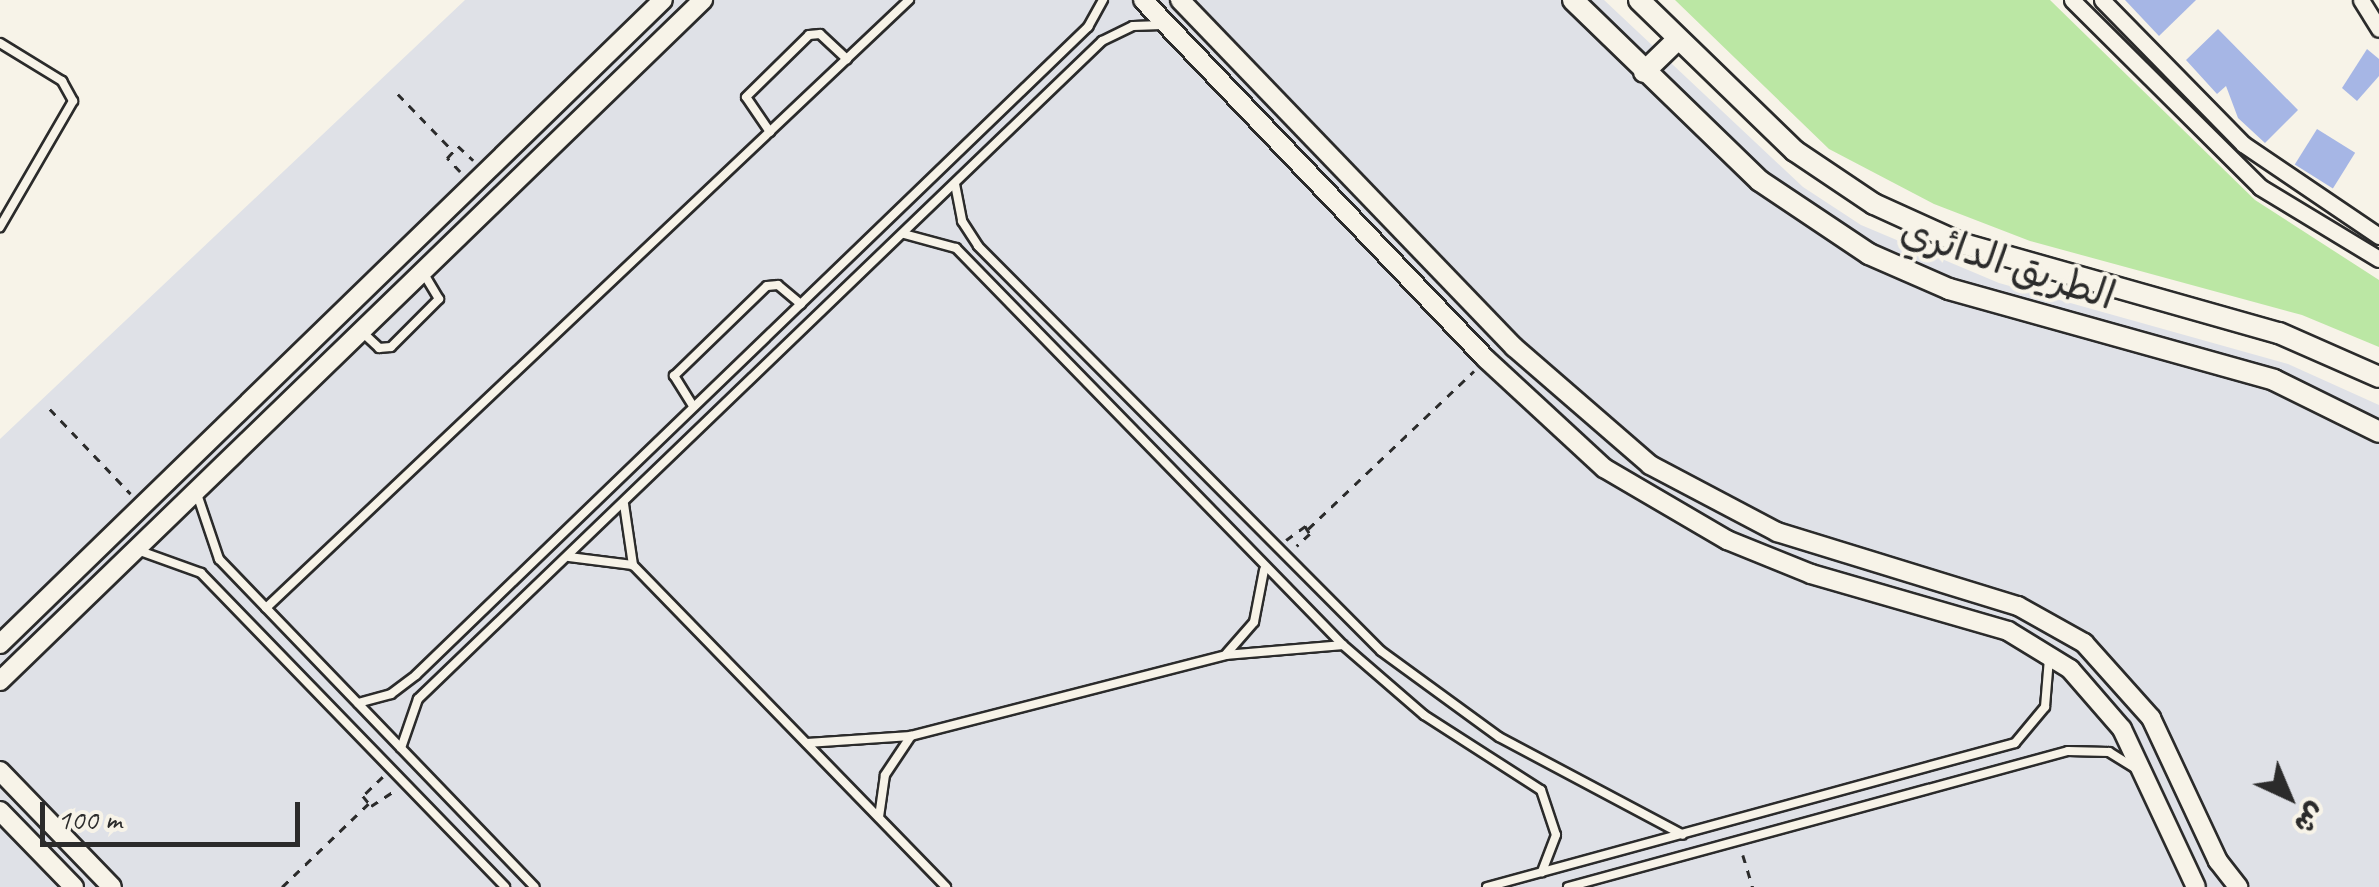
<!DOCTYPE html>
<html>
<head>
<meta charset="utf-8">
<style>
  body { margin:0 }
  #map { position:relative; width:2379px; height:887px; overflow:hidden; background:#f7f3e8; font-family:Caveat,"Playpen Sans Arabic",sans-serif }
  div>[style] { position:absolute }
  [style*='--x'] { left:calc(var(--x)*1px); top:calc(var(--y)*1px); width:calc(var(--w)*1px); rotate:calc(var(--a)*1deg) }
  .built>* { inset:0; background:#dfe1e7 }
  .green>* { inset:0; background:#bbe7a4 }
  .building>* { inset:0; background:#a6b6e5; transform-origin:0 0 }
  .path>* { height:2.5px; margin-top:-1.25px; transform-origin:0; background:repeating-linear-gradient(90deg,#2b2b2b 0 8px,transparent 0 16px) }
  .roads { filter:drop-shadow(2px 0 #2b2b2b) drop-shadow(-2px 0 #2b2b2b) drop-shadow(0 2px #2b2b2b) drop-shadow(0 -2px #2b2b2b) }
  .service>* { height:8px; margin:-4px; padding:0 4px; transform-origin:4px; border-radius:4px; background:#f7f3e8 }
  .minor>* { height:15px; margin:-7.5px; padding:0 7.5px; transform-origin:7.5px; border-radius:7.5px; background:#f7f3e8 }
  .tertiary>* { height:18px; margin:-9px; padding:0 9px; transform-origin:9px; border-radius:9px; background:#f7f3e8 }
  .secondary>* { height:20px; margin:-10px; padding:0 10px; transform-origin:10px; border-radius:10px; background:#f7f3e8 }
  span { translate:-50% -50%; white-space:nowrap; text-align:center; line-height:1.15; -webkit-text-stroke:8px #f7f3e8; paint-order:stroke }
  .street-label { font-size:40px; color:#2b2b2b }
  .north { position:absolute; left:2239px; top:747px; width:100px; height:100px; -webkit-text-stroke:8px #f7f3e8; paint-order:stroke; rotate:136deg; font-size:28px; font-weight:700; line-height:40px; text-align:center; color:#2b2b2b }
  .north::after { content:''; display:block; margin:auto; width:35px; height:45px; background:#2b2b2b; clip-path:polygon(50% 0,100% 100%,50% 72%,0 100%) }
  .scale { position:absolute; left:40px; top:802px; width:260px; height:45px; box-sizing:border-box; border:5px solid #2b2b2b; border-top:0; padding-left:12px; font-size:30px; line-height:35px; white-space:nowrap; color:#2b2b2b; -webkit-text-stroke:8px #f7f3e8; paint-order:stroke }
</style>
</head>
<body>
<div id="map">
  <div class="built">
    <i style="clip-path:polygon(465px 0,1604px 0,1803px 187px,1861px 225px,1999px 283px,2288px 364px,2379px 405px,2379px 887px,0 887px,0 439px)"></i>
  </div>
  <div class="green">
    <i style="clip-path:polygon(1675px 0,2050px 0,2255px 200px,2379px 280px,2379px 347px,2302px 315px,2030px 241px,1934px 204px,1829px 149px)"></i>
  </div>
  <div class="building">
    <i style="clip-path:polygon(2125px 0,2196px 0,2159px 36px)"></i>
    <i style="clip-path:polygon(2218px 29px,2298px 110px,2265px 143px,2238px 118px,2226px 86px,2217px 94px,2186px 60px)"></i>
    <i style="clip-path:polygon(2367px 49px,2379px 59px,2379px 76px,2357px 101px,2342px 88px)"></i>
    <i style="left:2317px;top:129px;width:45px;height:42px;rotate:32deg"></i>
  </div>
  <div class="path">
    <i style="--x:398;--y:94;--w:78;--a:46"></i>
    <i style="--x:460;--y:172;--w:19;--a:-133"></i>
    <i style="--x:447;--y:158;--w:16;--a:-47"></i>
    <i style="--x:458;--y:146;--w:21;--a:43"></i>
    <i style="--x:50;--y:409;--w:117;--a:46.4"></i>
    <i style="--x:1308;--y:529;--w:229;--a:-43.6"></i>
    <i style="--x:1286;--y:540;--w:24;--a:-36"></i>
    <i style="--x:1305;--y:526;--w:9;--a:58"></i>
    <i style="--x:1310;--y:534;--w:18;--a:137"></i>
    <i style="--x:383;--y:777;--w:28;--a:136"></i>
    <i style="--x:363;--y:796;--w:13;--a:51"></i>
    <i style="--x:371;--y:806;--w:30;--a:-33"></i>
    <i style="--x:1743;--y:855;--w:34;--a:73"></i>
    <i style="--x:282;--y:887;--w:120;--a:-44"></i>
  </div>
  <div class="roads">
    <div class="service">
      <i style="--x:0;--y:43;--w:73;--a:31.5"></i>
      <i style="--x:62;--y:81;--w:23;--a:61"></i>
      <i style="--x:73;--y:101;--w:146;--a:120.1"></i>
      <i style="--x:770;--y:132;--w:42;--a:-124.4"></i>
      <i style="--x:746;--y:97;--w:88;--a:-44.5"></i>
      <i style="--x:809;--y:35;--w:11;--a:-5"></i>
      <i style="--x:820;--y:34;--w:37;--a:43"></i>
      <i style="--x:955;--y:184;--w:38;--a:79"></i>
      <i style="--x:962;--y:221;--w:30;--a:57"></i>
      <i style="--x:978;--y:246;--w:571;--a:45.14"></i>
      <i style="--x:1381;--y:651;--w:146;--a:36.1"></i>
      <i style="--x:1499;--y:737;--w:208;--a:28"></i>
      <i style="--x:904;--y:234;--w:54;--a:15.1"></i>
      <i style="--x:956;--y:248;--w:554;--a:45.73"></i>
      <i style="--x:1343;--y:645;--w:107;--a:40.8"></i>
      <i style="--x:1424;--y:715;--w:139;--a:32.7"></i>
      <i style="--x:1541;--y:790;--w:47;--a:71.6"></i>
      <i style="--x:1556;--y:835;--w:40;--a:111"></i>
      <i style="--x:361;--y:331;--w:25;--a:43"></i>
      <i style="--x:379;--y:348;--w:12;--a:-5"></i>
      <i style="--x:391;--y:347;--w:68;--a:-45"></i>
      <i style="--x:439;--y:299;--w:29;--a:-121"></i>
      <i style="--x:693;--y:406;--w:36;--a:-122"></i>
      <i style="--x:674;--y:376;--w:129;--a:-44.1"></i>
      <i style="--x:767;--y:286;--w:11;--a:-5"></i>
      <i style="--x:778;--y:285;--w:30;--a:40"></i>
      <i style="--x:197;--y:494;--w:69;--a:71.3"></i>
      <i style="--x:219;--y:559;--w:455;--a:46.1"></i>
      <i style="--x:624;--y:504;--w:62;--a:81.6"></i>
      <i style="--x:633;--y:565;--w:449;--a:45.8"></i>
      <i style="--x:140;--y:551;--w:65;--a:19.8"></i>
      <i style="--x:201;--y:573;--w:437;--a:45.9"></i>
      <i style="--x:569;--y:557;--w:64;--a:7.1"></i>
      <i style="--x:266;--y:608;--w:885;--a:-43.4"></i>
      <i style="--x:1227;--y:653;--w:41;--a:-48.9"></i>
      <i style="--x:1254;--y:622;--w:53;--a:-79.1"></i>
      <i style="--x:358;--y:703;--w:34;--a:-15"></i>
      <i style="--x:391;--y:694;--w:31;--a:-37"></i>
      <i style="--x:416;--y:675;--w:934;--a:-43.96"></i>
      <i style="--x:1088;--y:27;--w:31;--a:-61"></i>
      <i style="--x:807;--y:743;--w:104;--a:-3.9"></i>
      <i style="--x:911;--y:736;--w:325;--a:-14.4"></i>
      <i style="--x:1226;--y:655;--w:117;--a:-4.9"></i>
      <i style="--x:401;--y:748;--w:52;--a:-70.9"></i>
      <i style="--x:418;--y:699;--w:949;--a:-43.89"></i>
      <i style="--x:1102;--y:41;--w:34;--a:-26"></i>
      <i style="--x:1133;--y:26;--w:29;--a:-2"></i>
      <i style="--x:879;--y:817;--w:42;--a:-81.9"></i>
      <i style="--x:885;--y:775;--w:47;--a:-56.3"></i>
      <i style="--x:1487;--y:887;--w:547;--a:-15.26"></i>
      <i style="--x:2015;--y:743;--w:47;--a:-50.2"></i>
      <i style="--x:2045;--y:707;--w:49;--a:-85.3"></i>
      <i style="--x:1568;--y:887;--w:518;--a:-15.22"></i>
      <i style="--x:2068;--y:751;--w:41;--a:1.4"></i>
      <i style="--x:2109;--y:752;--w:31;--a:32"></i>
    </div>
    <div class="minor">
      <i style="--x:2072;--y:0;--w:265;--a:44.8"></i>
      <i style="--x:2260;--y:187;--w:139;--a:31.2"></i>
      <i style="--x:2102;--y:0;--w:202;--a:45.6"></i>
      <i style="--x:2243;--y:144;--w:164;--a:34.1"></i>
      <i style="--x:2361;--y:0;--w:34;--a:58"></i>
    </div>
    <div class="tertiary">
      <i style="--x:1143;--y:0;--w:497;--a:46.3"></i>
      <i style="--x:1486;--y:359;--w:161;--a:42.7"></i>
      <i style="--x:1604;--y:468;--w:143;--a:30.3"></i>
      <i style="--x:1727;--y:540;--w:91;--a:22"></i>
      <i style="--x:1811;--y:574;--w:205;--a:16.1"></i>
      <i style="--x:2008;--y:631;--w:73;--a:31.5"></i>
      <i style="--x:2070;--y:669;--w:79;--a:49.1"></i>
      <i style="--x:2122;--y:729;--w:174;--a:64.9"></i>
      <i style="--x:1180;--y:0;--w:482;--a:46.1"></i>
      <i style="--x:1514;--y:347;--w:180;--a:40.9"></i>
      <i style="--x:1650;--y:465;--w:144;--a:27.8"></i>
      <i style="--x:1777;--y:532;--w:252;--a:17.1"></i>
      <i style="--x:2018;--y:606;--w:76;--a:29.3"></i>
      <i style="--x:2084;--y:643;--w:101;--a:48.2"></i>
      <i style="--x:2151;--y:718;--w:158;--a:64.9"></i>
      <i style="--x:2218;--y:861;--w:33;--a:52"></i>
      <i style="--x:0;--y:644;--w:924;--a:-44.17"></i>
      <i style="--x:0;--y:681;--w:979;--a:-44.09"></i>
      <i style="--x:0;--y:771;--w:161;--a:46"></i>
      <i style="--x:0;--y:811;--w:106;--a:45.8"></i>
    </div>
    <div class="secondary">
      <i style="--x:1573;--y:0;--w:260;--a:44.1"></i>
      <i style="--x:1760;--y:181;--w:131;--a:33.8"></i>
      <i style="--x:1869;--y:254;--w:87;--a:23.6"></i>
      <i style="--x:1949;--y:289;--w:337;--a:15.6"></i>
      <i style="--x:2274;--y:380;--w:117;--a:26.3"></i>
      <i style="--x:1639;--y:0;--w:217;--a:44.1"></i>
      <i style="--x:1795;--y:151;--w:95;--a:33.9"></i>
      <i style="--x:1874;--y:204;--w:94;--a:24.4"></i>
      <i style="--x:1960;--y:243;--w:331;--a:15.8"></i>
      <i style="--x:2279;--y:333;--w:109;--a:23.7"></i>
      <i style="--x:1644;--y:72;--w:47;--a:-44.1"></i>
    </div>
  </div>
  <div class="street-label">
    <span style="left:2008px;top:263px;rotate:18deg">الطريق الدائري</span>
  </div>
  <div class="north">ش</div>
  <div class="scale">100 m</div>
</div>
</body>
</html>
